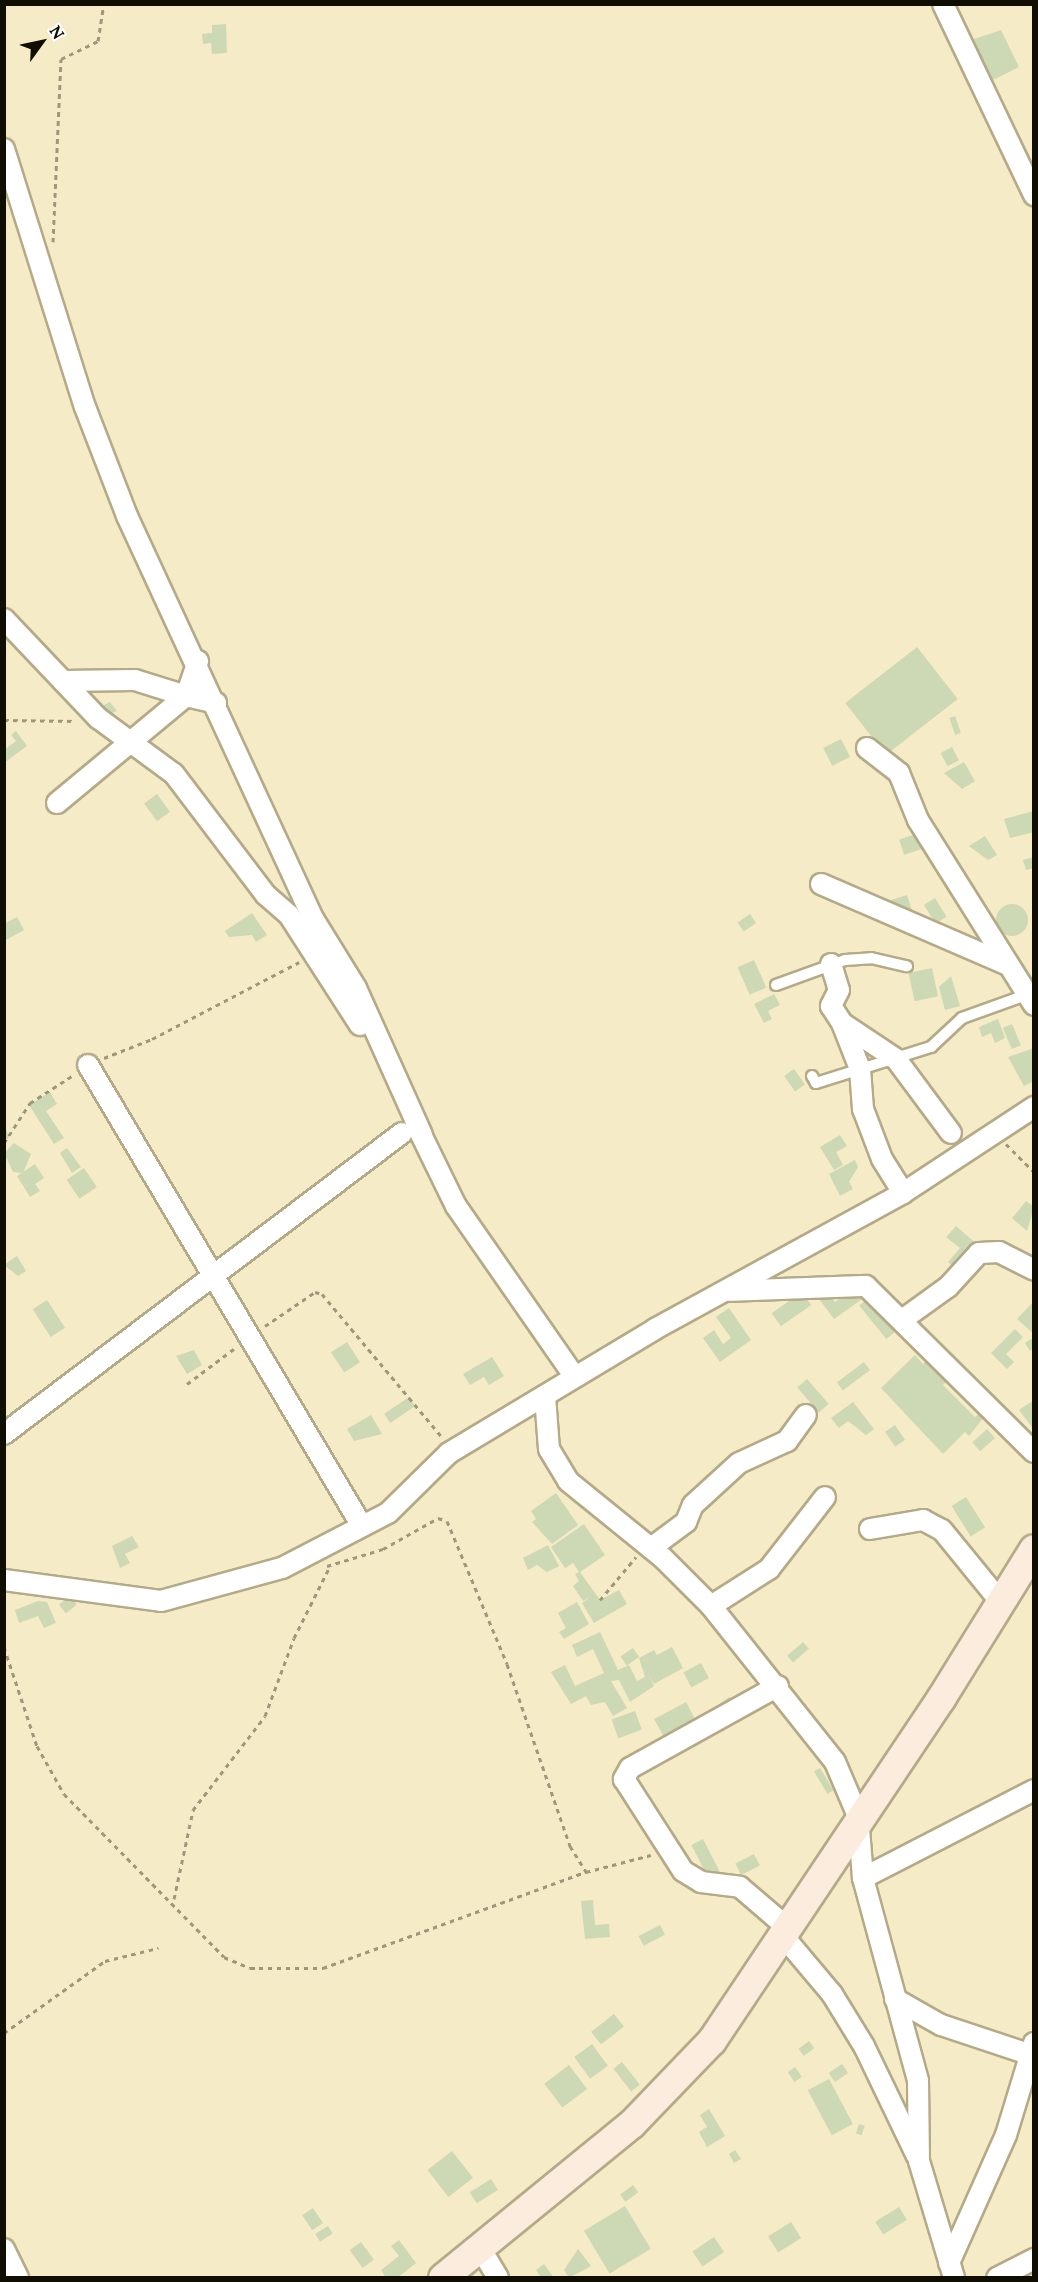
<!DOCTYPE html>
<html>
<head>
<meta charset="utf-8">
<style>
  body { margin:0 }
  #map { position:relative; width:1038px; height:2282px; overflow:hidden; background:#f6ebc7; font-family:Lora,serif }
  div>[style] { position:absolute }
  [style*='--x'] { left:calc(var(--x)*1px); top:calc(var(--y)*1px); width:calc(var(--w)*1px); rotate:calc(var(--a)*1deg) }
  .building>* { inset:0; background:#cdd8b5; transform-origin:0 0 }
  .round { border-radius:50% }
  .path>* { height:3px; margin-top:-1.5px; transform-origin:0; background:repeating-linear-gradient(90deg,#9f977c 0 4.5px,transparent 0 9px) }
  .roads { filter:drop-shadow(2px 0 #b4aa87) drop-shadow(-2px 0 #b4aa87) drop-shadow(0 2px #b4aa87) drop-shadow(0 -2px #b4aa87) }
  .lane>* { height:10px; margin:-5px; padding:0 5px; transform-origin:5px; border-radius:5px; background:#fff }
  .street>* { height:20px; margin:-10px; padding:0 10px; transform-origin:10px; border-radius:10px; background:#fff }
  .secondary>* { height:28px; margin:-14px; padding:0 14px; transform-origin:14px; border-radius:14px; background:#fcecdd }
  span { translate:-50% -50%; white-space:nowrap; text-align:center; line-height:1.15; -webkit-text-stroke:4.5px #fff; paint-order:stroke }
  .frame { position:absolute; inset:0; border:6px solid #100d02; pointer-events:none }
  .north { position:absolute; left:12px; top:12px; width:60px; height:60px; -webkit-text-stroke:4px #fff; paint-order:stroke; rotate:57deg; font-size:16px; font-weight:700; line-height:24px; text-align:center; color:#100d02 }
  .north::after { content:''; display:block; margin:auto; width:21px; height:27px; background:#100d02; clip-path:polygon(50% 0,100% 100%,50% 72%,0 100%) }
</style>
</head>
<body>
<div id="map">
  <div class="building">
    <i style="clip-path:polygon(226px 24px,227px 53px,212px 54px,211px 43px,203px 44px,202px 34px,212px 33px,212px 25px)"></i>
    <i style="clip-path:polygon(1001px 30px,1019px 67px,989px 82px,974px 39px)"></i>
    <i style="left:917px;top:647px;width:66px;height:91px;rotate:52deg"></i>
    <i style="clip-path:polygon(110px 702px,117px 711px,101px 717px,94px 710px)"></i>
    <i style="left:955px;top:716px;width:18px;height:6px;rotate:71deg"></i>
    <i style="clip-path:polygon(16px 731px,27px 746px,4px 763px,4px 750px,16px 741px,11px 735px)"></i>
    <i style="left:841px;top:739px;width:20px;height:20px;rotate:63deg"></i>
    <i style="left:952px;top:747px;width:15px;height:13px;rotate:62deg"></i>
    <i style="clip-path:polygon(964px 762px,975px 781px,962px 789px,944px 773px)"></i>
    <i style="left:157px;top:794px;width:22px;height:16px;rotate:54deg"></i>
    <i style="clip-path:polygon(1034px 811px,1034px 832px,1010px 838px,1004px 819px)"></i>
    <i style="left:922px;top:832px;width:16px;height:24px;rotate:72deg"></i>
    <i style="clip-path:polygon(985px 836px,997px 855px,988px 860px,969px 846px)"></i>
    <i style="clip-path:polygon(1034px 857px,1034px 868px,1026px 870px,1023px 860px)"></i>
    <i style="left:907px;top:895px;width:16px;height:22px;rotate:72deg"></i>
    <i style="left:935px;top:898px;width:22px;height:13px;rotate:58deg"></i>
    <i class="round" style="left:996px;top:904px;width:32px;height:32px"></i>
    <i style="clip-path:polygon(252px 913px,267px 935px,256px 942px,252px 935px,229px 937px,225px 931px)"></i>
    <i style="left:750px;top:914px;width:11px;height:15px;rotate:56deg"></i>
    <i style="clip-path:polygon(17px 917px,24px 930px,4px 941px,4px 924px)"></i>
    <i style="left:754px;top:960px;width:30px;height:18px;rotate:66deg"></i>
    <i style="left:932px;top:968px;width:29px;height:24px;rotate:78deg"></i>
    <i style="clip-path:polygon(951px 976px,960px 1006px,945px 1010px,939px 987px)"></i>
    <i style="clip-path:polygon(774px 994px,780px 1005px,768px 1011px,772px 1019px,764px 1023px,754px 1004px)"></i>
    <i style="clip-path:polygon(998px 1019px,1005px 1038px,995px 1043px,991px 1033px,982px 1037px,979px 1027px)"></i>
    <i style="left:1012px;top:1024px;width:23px;height:10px;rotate:67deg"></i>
    <i style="clip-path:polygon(1034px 1048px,1034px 1081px,1024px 1086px,1008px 1057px)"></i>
    <i style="left:794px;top:1069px;width:19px;height:12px;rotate:55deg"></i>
    <i style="clip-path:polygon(50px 1092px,57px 1104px,46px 1111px,64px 1138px,54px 1144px,29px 1105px)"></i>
    <i style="clip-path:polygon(4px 1124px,9px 1137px,4px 1143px)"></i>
    <i style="clip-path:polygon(840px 1135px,847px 1146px,836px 1152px,843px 1165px,834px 1170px,820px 1147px)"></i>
    <i style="clip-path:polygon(14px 1143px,31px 1154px,23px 1173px,13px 1172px,4px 1153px)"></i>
    <i style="clip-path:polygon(67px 1148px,81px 1167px,72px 1173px,60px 1153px)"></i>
    <i style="clip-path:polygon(855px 1160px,858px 1167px,849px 1182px,853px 1189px,840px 1196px,829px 1174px)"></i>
    <i style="clip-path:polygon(35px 1164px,44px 1178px,35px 1184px,40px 1191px,30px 1197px,17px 1176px)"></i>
    <i style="left:84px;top:1168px;width:23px;height:21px;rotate:56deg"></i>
    <i style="clip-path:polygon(1026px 1201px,1034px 1207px,1027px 1231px,1012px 1218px)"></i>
    <i style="clip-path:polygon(956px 1226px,980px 1247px,959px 1272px,948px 1262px,960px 1248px,946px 1237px)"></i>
    <i style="clip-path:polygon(17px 1256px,26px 1271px,18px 1276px,4px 1265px)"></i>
    <i style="clip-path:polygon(823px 1286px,835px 1302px,856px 1286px,865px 1297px,834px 1319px,814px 1292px)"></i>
    <i style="left:881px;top:1288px;width:43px;height:28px;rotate:51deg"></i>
    <i style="left:802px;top:1292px;width:16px;height:37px;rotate:55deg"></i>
    <i style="left:47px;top:1300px;width:33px;height:17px;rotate:57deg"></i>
    <i style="clip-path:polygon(1034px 1301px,1034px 1334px,1017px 1319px)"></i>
    <i style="clip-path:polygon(729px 1308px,751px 1340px,720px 1362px,703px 1338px,714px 1330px,723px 1344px,731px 1338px,716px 1317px)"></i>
    <i style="clip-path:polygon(1015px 1329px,1023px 1337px,1006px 1354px,1014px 1362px,1007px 1369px,991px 1353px)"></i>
    <i style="clip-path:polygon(1034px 1337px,1034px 1348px,1030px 1351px,1025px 1343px)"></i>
    <i style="left:347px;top:1342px;width:24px;height:19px;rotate:57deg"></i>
    <i style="clip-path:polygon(194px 1350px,202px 1365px,187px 1374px,176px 1356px)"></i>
    <i style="clip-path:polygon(evenodd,935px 1353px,992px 1407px,969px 1436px,965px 1432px,943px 1454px,881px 1388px,915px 1355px,923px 1364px,935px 1353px,947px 1381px,978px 1414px,975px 1417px,943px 1385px,947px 1381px)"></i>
    <i style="clip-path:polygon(492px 1357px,504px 1376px,489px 1385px,484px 1377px,470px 1385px,463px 1374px)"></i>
    <i style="left:864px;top:1362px;width:10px;height:34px;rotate:53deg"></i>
    <i style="left:807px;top:1379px;width:33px;height:13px;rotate:49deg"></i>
    <i style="left:409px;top:1397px;width:11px;height:30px;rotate:56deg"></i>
    <i style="clip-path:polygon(1034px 1400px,1034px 1430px,1019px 1410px)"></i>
    <i style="clip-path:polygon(853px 1402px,874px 1429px,866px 1435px,848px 1421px,839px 1428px,831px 1418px)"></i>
    <i style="clip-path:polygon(371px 1415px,382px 1434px,354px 1441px,347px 1429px)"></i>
    <i style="left:895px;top:1425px;width:18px;height:12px;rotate:56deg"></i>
    <i style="left:987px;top:1429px;width:12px;height:20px;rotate:48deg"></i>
    <i style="clip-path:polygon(556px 1493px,578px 1525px,552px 1544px,532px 1522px,536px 1519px,531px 1511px)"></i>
    <i style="left:966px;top:1497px;width:36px;height:17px;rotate:58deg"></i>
    <i style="clip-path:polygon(584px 1524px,605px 1555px,580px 1572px,600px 1600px,619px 1590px,627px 1604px,594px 1623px,582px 1603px,590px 1597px,583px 1601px,573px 1586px,579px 1581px,575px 1574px,579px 1572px,573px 1563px,565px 1568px,551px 1547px)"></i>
    <i style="clip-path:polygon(132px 1536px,139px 1547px,125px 1554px,130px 1563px,120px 1568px,112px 1546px)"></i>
    <i style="clip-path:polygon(548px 1545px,559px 1566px,547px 1572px,537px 1565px,528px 1570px,523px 1558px)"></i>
    <i style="left:70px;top:1596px;width:11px;height:14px;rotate:52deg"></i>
    <i style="clip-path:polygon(38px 1601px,47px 1602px,56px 1623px,44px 1628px,38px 1616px,19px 1623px,15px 1610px)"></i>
    <i style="clip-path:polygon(577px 1602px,589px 1624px,564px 1639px,559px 1632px,566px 1628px,558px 1613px)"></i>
    <i style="clip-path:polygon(600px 1632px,618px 1670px,629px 1665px,637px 1681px,645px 1677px,639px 1658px,654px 1650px,657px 1655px,672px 1647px,683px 1668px,654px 1684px,649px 1676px,654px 1686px,630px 1702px,619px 1680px,611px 1681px,627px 1708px,613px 1716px,605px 1702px,591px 1705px,586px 1696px,571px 1704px,551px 1672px,565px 1665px,575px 1686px,604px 1673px,593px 1649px,577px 1657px,572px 1645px)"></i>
    <i style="left:803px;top:1642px;width:9px;height:21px;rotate:49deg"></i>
    <i style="left:633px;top:1648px;width:11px;height:15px;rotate:56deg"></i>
    <i style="left:701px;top:1663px;width:17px;height:20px;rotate:62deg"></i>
    <i style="left:729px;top:1697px;width:9px;height:22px;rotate:54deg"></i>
    <i style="left:686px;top:1702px;width:27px;height:36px;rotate:62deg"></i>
    <i style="left:635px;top:1711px;width:20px;height:25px;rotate:70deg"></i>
    <i style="left:820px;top:1768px;width:26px;height:7px;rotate:59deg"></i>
    <i style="left:703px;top:1839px;width:37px;height:13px;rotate:63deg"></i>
    <i style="left:754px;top:1854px;width:13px;height:21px;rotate:63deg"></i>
    <i style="clip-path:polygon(593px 1900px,595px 1925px,609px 1924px,610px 1937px,585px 1939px,581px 1901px)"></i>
    <i style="left:660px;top:1925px;width:11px;height:24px;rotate:63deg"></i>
    <i style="left:614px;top:2014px;width:16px;height:29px;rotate:52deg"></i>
    <i style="left:809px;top:2041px;width:9px;height:13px;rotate:54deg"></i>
    <i style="left:592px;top:2044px;width:27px;height:22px;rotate:54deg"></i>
    <i style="left:622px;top:2062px;width:29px;height:11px;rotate:52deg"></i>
    <i style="left:842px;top:2064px;width:11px;height:16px;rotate:56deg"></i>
    <i style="left:569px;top:2065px;width:30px;height:31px;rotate:53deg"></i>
    <i style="left:795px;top:2067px;width:12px;height:9px;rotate:55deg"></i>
    <i style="left:829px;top:2079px;width:51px;height:24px;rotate:62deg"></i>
    <i style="clip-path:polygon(709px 2109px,725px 2136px,707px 2147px,699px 2132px,707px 2127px,700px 2115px)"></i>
    <i style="left:859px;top:2124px;width:6px;height:10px;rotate:18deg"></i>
    <i style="clip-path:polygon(735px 2150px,741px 2159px,734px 2163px,729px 2154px)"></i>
    <i style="left:452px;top:2151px;width:34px;height:31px;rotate:52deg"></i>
    <i style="left:491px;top:2179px;width:13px;height:25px;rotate:58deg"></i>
    <i style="left:633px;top:2185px;width:9px;height:16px;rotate:54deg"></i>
    <i style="left:625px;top:2206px;width:50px;height:48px;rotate:59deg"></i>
    <i style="left:899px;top:2207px;width:15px;height:28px;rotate:58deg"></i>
    <i style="left:313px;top:2208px;width:18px;height:13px;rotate:56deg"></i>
    <i style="left:791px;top:2222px;width:19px;height:27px;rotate:58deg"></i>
    <i style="left:328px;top:2226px;width:9px;height:15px;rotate:58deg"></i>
    <i style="left:714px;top:2237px;width:18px;height:26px;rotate:56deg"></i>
    <i style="clip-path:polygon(399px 2240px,416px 2263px,397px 2278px,386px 2278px,381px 2270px,399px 2256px,391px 2246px)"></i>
    <i style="left:361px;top:2242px;width:22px;height:14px;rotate:54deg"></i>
    <i style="clip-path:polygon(578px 2249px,591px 2266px,569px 2278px,564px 2270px)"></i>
    <i style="clip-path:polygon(544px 2264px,554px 2278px,541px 2278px,536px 2270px)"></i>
  </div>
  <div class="path">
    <i style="--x:53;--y:242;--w:183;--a:-87.5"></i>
    <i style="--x:61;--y:59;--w:41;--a:-25.9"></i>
    <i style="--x:98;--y:41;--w:37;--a:-81"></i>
    <i style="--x:4;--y:720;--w:72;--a:0.8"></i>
    <i style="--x:104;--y:1058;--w:52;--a:-21.6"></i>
    <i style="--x:152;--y:1039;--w:166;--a:-27.6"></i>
    <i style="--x:4;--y:1143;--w:48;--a:-57"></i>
    <i style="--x:30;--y:1103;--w:54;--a:-32.8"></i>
    <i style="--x:1006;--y:1144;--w:40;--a:45"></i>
    <i style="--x:265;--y:1326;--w:60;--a:-34.2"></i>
    <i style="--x:315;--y:1292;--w:7;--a:16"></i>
    <i style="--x:322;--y:1294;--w:185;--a:50"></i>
    <i style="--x:187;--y:1384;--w:60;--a:-36.9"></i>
    <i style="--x:327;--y:1566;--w:59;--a:-16.9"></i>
    <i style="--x:383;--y:1549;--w:63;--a:-29.4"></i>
    <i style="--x:438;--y:1518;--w:9;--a:18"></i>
    <i style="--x:447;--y:1521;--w:155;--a:67.2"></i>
    <i style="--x:507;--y:1664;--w:193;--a:70.9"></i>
    <i style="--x:570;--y:1846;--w:31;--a:58"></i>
    <i style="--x:600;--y:1600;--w:56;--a:-50.1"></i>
    <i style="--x:4;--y:1647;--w:104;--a:71.6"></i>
    <i style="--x:37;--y:1746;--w:55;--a:60.6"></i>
    <i style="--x:64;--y:1794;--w:228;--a:45.5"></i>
    <i style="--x:224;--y:1957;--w:28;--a:23"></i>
    <i style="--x:250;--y:1968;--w:73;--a:0"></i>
    <i style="--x:323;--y:1968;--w:280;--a:-20.1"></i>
    <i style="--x:586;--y:1872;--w:67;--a:-14.7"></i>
    <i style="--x:174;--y:1899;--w:91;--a:-77.9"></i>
    <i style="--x:193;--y:1810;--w:118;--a:-52.5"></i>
    <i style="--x:265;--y:1716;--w:83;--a:-69.6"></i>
    <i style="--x:294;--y:1638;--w:80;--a:-63.4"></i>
    <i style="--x:4;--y:2033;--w:124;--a:-35.5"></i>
    <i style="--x:105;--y:1961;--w:55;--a:-13.8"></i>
  </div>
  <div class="roads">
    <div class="lane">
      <i style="--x:776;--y:985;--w:73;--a:-19.9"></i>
      <i style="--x:845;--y:960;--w:26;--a:-4"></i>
      <i style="--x:871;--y:958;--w:37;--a:13"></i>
      <i style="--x:812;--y:1076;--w:8;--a:60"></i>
      <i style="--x:816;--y:1083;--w:121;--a:-17.4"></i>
      <i style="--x:931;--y:1047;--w:42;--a:-43.1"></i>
      <i style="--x:962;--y:1018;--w:68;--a:-19.8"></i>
    </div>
    <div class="street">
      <i style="--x:943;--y:4;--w:212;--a:64.5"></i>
      <i style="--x:4;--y:149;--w:270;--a:72.6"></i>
      <i style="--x:85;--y:407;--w:117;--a:68.9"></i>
      <i style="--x:127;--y:516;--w:445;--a:65.2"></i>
      <i style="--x:314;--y:920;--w:80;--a:58.3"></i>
      <i style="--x:356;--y:988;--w:161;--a:65.8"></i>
      <i style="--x:4;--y:619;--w:137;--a:46.5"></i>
      <i style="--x:98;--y:718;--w:94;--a:36.4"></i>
      <i style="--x:174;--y:774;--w:152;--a:52.8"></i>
      <i style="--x:266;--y:895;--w:30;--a:41"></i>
      <i style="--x:289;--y:915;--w:131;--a:57.2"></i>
      <i style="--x:63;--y:681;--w:72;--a:-0.8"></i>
      <i style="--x:135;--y:680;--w:53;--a:17.4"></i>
      <i style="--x:186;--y:696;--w:37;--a:-71"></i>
      <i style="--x:867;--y:748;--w:41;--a:38"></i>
      <i style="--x:899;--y:773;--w:51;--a:68"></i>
      <i style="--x:918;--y:820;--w:218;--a:57.9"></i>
      <i style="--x:57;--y:803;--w:168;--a:-39.7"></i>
      <i style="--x:186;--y:696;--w:31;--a:13"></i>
      <i style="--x:821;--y:884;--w:204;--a:23.4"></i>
      <i style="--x:831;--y:964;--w:27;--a:73"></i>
      <i style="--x:839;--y:990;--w:18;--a:117"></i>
      <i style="--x:831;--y:1006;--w:20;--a:57"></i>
      <i style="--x:842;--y:1023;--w:65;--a:33.7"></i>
      <i style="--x:896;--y:1059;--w:92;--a:53.4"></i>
      <i style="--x:842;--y:1023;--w:49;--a:68.6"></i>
      <i style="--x:860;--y:1069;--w:40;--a:85.7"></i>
      <i style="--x:863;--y:1109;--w:53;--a:69.2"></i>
      <i style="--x:882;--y:1159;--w:40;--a:58"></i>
      <i style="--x:88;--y:1065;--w:525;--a:59.28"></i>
      <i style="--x:416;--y:1124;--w:91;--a:64"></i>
      <i style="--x:456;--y:1206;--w:208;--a:55.2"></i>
      <i style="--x:729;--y:1291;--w:137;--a:-2.1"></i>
      <i style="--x:866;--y:1286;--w:236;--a:44.7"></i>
      <i style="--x:902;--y:1320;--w:57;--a:-35.7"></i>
      <i style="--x:948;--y:1287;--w:46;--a:-47.6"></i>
      <i style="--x:979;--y:1253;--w:20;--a:-3"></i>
      <i style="--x:999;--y:1252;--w:39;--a:27"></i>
      <i style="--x:545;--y:1396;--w:53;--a:85.7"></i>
      <i style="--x:549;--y:1449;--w:37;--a:59"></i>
      <i style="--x:568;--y:1481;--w:121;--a:39"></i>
      <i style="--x:662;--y:1557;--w:69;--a:45"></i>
      <i style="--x:711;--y:1606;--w:199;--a:51.5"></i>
      <i style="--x:835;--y:1762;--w:59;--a:66.9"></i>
      <i style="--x:858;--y:1816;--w:62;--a:85.4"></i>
      <i style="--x:863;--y:1878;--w:210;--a:74.8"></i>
      <i style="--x:918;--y:2081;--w:80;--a:89.3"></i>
      <i style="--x:919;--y:2161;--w:122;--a:73.3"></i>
      <i style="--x:4;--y:1434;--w:499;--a:-37.1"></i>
      <i style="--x:870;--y:1529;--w:54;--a:-9.6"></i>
      <i style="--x:923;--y:1520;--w:21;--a:28"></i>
      <i style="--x:942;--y:1530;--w:84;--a:50.8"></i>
      <i style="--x:995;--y:1595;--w:10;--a:0"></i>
      <i style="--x:651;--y:1548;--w:44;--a:-36.6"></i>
      <i style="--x:686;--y:1522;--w:18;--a:-68"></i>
      <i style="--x:693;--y:1505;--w:62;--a:-42.4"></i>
      <i style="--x:739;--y:1463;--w:53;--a:-24.6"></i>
      <i style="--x:787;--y:1441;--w:32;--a:-54"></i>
      <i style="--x:4;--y:1580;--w:158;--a:7.6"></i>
      <i style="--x:161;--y:1601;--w:125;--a:-15.3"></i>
      <i style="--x:282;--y:1568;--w:119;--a:-27.4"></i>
      <i style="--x:388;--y:1513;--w:86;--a:-44.5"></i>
      <i style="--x:449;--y:1453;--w:240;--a:-31"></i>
      <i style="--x:655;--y:1329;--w:283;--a:-28.7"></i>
      <i style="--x:903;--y:1193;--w:157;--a:-33.3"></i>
      <i style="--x:711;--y:1606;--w:69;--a:-32.5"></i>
      <i style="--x:769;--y:1569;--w:91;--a:-52.1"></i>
      <i style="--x:778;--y:1686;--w:169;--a:151"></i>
      <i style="--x:630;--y:1768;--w:13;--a:119"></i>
      <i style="--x:624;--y:1779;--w:109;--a:57.3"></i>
      <i style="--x:683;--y:1871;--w:21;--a:31"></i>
      <i style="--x:701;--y:1882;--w:39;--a:7"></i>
      <i style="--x:740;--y:1887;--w:65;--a:40.6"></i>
      <i style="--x:863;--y:1878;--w:192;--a:-27.2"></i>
      <i style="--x:784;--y:1937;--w:75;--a:49.9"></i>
      <i style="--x:832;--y:1994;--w:61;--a:58.4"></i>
      <i style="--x:864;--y:2046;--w:122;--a:64.3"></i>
      <i style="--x:895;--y:1999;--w:53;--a:29.5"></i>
      <i style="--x:941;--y:2025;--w:98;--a:18.4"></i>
      <i style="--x:4;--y:2249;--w:32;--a:64"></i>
      <i style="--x:482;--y:2251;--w:31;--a:59"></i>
      <i style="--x:949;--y:2263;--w:140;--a:-66"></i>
      <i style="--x:1006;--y:2135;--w:96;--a:-73.1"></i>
      <i style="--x:997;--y:2278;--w:42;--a:-27.2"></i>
    </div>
    <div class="secondary">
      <i style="--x:443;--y:2278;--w:244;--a:-39.2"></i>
      <i style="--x:632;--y:2124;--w:115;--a:-46.1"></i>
      <i style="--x:712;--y:2041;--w:412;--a:-56.2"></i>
      <i style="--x:941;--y:1699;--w:176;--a:-58.2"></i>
    </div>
  </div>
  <div class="frame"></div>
  <div class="north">N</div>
</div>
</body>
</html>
